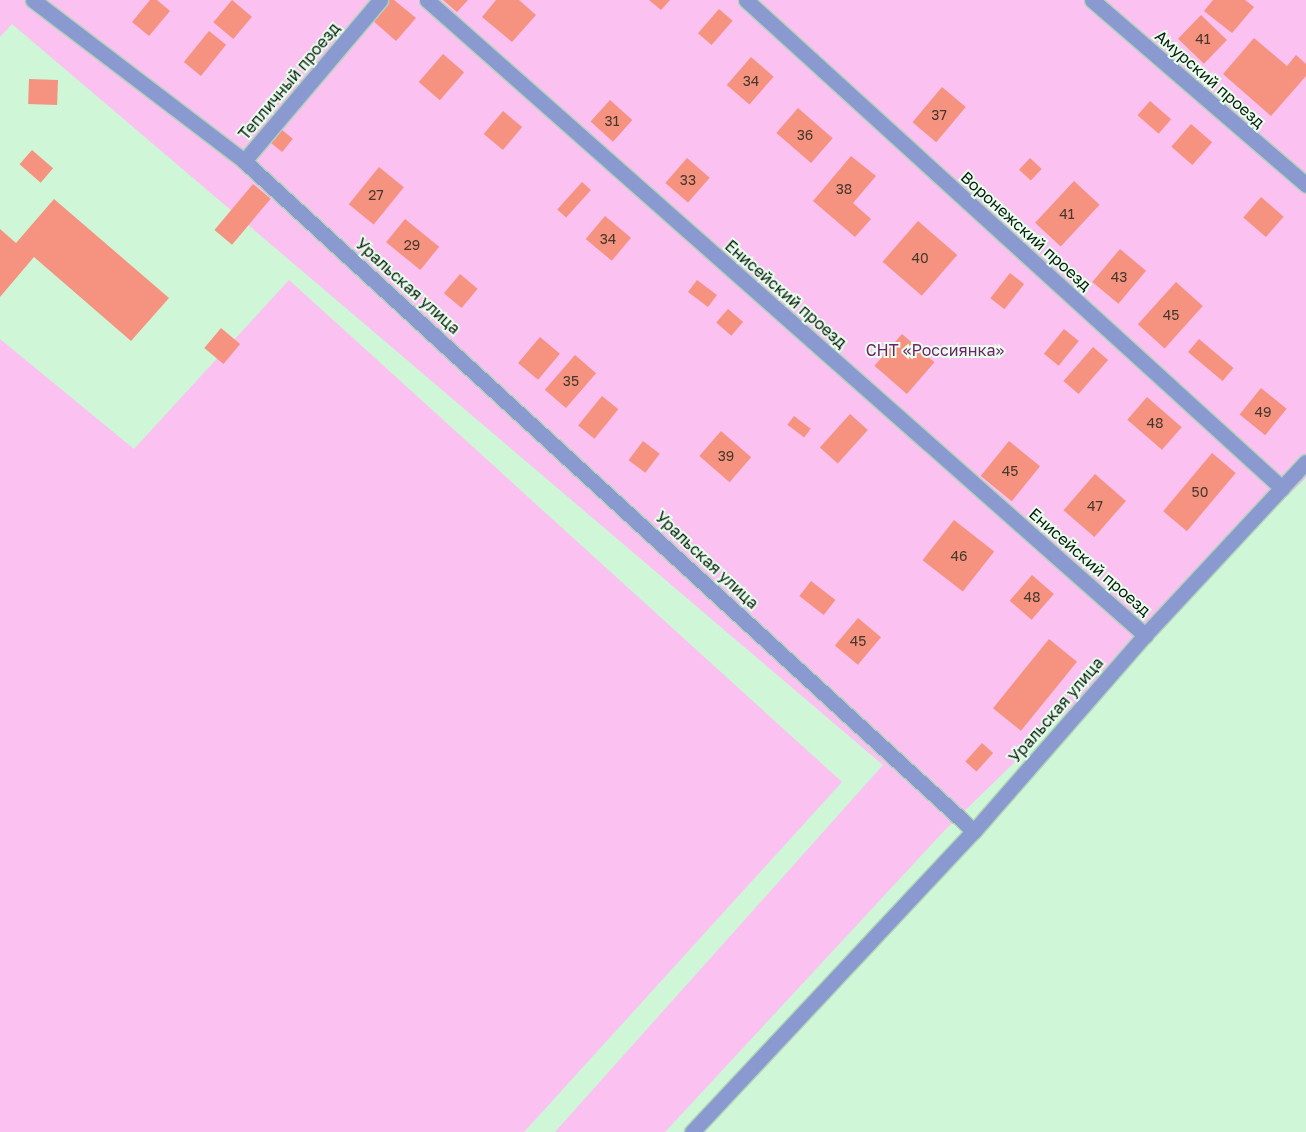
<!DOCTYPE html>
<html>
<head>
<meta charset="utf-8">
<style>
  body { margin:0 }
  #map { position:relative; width:1306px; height:1132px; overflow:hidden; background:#cef6d7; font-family:"Golos Text",sans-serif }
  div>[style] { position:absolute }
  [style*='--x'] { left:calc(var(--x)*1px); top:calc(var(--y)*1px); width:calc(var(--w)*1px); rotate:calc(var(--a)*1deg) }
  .green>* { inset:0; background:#fac1f1 }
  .building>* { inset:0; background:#f59380; transform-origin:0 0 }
  .roads { filter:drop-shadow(1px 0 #afd3b7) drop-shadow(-1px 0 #afd3b7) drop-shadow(0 1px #afd3b7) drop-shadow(0 -1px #afd3b7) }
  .minor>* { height:15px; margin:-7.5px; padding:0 7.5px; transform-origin:7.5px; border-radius:7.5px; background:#8a9ad0 }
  span { translate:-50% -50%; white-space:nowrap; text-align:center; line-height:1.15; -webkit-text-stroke:4px #e7ffec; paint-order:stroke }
  .number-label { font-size:14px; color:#46382b }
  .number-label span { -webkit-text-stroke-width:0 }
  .street-label { font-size:16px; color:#0b190f }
  .park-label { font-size:16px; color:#751e6d }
</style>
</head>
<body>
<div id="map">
  <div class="green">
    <i style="clip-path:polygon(0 0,1306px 0,1306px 478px,944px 831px,665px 1132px,555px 1132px,883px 765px,12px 24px,0 37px)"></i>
    <i style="clip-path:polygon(289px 280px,842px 782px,524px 1132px,0 1132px,0 339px,134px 449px)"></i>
  </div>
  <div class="building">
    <i style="clip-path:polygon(150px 0,157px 0,170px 11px,149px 36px,132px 22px)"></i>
    <i style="left:232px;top:0;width:26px;height:29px;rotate:40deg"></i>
    <i style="clip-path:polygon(387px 0,394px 0,416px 18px,396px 41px,371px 19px)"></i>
    <i style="clip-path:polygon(443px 0,468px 0,457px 12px)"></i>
    <i style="clip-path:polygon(496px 0,519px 0,536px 15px,512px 42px,482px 17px)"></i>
    <i style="clip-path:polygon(649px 0,670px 0,661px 10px)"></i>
    <i style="clip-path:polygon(1213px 0,1245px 0,1254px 7px,1232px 33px,1204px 11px)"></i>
    <i style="left:719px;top:9px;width:18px;height:32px;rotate:41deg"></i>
    <i style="left:1201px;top:15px;width:36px;height:33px;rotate:44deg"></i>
    <i style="left:209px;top:31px;width:22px;height:40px;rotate:39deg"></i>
    <i style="clip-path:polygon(1254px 38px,1287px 66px,1296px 55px,1306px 64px,1306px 76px,1271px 116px,1223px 74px)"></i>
    <i style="left:443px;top:54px;width:28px;height:37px;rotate:41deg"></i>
    <i style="left:751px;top:57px;width:30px;height:37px;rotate:41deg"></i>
    <i style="left:29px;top:79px;width:29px;height:25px;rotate:2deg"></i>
    <i style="left:942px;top:87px;width:31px;height:46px;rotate:40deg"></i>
    <i style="left:610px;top:100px;width:30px;height:29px;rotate:42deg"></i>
    <i style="left:1150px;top:101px;width:28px;height:19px;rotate:41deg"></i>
    <i style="left:798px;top:108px;width:46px;height:33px;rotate:41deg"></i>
    <i style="left:503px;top:111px;width:25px;height:30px;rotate:40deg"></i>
    <i style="left:1191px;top:124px;width:28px;height:30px;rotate:41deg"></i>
    <i style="left:282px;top:130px;width:14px;height:17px;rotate:39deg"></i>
    <i style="left:32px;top:150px;width:28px;height:19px;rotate:41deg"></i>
    <i style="clip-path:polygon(851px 156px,876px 176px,853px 203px,871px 219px,855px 237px,813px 201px)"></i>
    <i style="left:687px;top:158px;width:30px;height:33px;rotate:41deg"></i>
    <i style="left:1030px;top:158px;width:16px;height:16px;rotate:43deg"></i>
    <i style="left:379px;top:167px;width:32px;height:48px;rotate:39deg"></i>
    <i style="left:1074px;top:181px;width:35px;height:57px;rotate:43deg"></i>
    <i style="left:582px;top:182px;width:12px;height:37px;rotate:42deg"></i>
    <i style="left:253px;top:184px;width:23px;height:60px;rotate:40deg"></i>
    <i style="left:1261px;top:197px;width:30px;height:27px;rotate:41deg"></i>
    <i style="clip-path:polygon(54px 199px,169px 298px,131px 341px,34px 257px,0 297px,0 229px,16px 243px)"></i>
    <i style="left:605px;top:216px;width:34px;height:30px;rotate:40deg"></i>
    <i style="left:405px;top:219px;width:44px;height:30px;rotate:39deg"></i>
    <i style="left:918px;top:221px;width:52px;height:54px;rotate:41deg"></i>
    <i style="left:1120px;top:249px;width:34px;height:43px;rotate:40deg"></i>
    <i style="left:1010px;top:273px;width:18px;height:32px;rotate:38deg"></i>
    <i style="left:460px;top:274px;width:23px;height:25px;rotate:40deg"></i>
    <i style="left:697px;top:280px;width:25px;height:15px;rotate:37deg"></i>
    <i style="left:1176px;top:282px;width:36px;height:57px;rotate:42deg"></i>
    <i style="left:728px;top:309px;width:20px;height:18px;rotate:41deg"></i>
    <i style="left:221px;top:328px;width:25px;height:26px;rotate:40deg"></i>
    <i style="left:1064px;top:329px;width:19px;height:32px;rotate:39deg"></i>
    <i style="left:902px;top:334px;width:43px;height:42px;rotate:41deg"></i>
    <i style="left:540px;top:337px;width:26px;height:34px;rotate:40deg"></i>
    <i style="left:1199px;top:339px;width:45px;height:17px;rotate:40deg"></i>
    <i style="left:1093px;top:347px;width:20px;height:45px;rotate:41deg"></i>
    <i style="left:575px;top:355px;width:28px;height:46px;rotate:41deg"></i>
    <i style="left:1261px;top:388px;width:33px;height:34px;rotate:39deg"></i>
    <i style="left:602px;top:396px;width:21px;height:38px;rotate:39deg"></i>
    <i style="left:1147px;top:397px;width:46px;height:30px;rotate:41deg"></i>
    <i style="left:850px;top:414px;width:24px;height:45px;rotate:42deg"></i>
    <i style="left:794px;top:416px;width:21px;height:11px;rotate:37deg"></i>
    <i style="left:721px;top:431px;width:40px;height:33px;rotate:41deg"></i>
    <i style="left:643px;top:441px;width:21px;height:24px;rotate:37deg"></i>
    <i style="left:1009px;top:441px;width:40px;height:45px;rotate:39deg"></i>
    <i style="left:1212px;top:453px;width:31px;height:76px;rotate:40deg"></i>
    <i style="left:1095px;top:474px;width:41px;height:48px;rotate:41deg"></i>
    <i style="left:954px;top:520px;width:51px;height:51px;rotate:38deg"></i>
    <i style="left:1032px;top:575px;width:29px;height:34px;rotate:41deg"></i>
    <i style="left:811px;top:581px;width:31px;height:19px;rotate:38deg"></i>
    <i style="left:858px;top:618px;width:30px;height:36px;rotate:40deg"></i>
    <i style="left:1049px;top:639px;width:36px;height:89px;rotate:39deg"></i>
    <i style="left:982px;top:743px;width:15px;height:25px;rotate:42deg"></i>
  </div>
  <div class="roads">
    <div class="minor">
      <i style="--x:33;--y:0;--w:265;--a:37.3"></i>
      <i style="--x:244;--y:161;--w:991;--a:42.55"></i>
      <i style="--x:974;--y:831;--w:260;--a:-48.9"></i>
      <i style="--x:1145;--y:635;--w:236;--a:-47.1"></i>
      <i style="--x:427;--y:0;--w:959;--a:41.49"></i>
      <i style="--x:746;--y:0;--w:725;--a:42.32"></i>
      <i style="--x:1092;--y:0;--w:283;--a:40.8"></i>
      <i style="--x:244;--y:161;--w:211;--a:-49.8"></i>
      <i style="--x:692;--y:1132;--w:412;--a:-46.9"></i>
    </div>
  </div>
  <div class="number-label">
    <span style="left:1203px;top:39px">41</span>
    <span style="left:751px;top:81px">34</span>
    <span style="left:939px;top:115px">37</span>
    <span style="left:612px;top:121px">31</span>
    <span style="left:805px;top:135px">36</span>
    <span style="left:688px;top:180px">33</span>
    <span style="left:844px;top:189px">38</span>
    <span style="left:376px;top:195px">27</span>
    <span style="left:1067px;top:214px">41</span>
    <span style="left:608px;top:239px">34</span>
    <span style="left:412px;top:245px">29</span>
    <span style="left:920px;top:258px">40</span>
    <span style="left:1119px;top:277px">43</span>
    <span style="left:1171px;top:315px">45</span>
    <span style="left:571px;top:381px">35</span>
    <span style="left:1263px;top:412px">49</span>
    <span style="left:1155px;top:423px">48</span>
    <span style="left:726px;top:456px">39</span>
    <span style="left:1010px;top:471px">45</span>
    <span style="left:1200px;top:492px">50</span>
    <span style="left:1095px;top:506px">47</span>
    <span style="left:959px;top:556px">46</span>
    <span style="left:1032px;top:597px">48</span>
    <span style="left:858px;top:641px">45</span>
  </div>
  <div class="street-label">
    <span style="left:1210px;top:79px;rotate:41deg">Амурский проезд</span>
    <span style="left:289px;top:81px;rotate:-50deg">Тепличный проезд</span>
    <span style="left:1026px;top:231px;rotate:42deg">Воронежский проезд</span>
    <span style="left:408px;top:286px;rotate:42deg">Уральская улица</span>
    <span style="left:786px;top:294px;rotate:41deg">Енисейский проезд</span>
    <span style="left:707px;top:560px;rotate:43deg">Уральская улица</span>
    <span style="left:1090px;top:562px;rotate:41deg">Енисейский проезд</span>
    <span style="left:1056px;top:710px;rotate:-49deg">Уральская улица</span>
  </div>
  <div class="park-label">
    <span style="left:935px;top:350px">СНТ «Россиянка»</span>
  </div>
</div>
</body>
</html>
